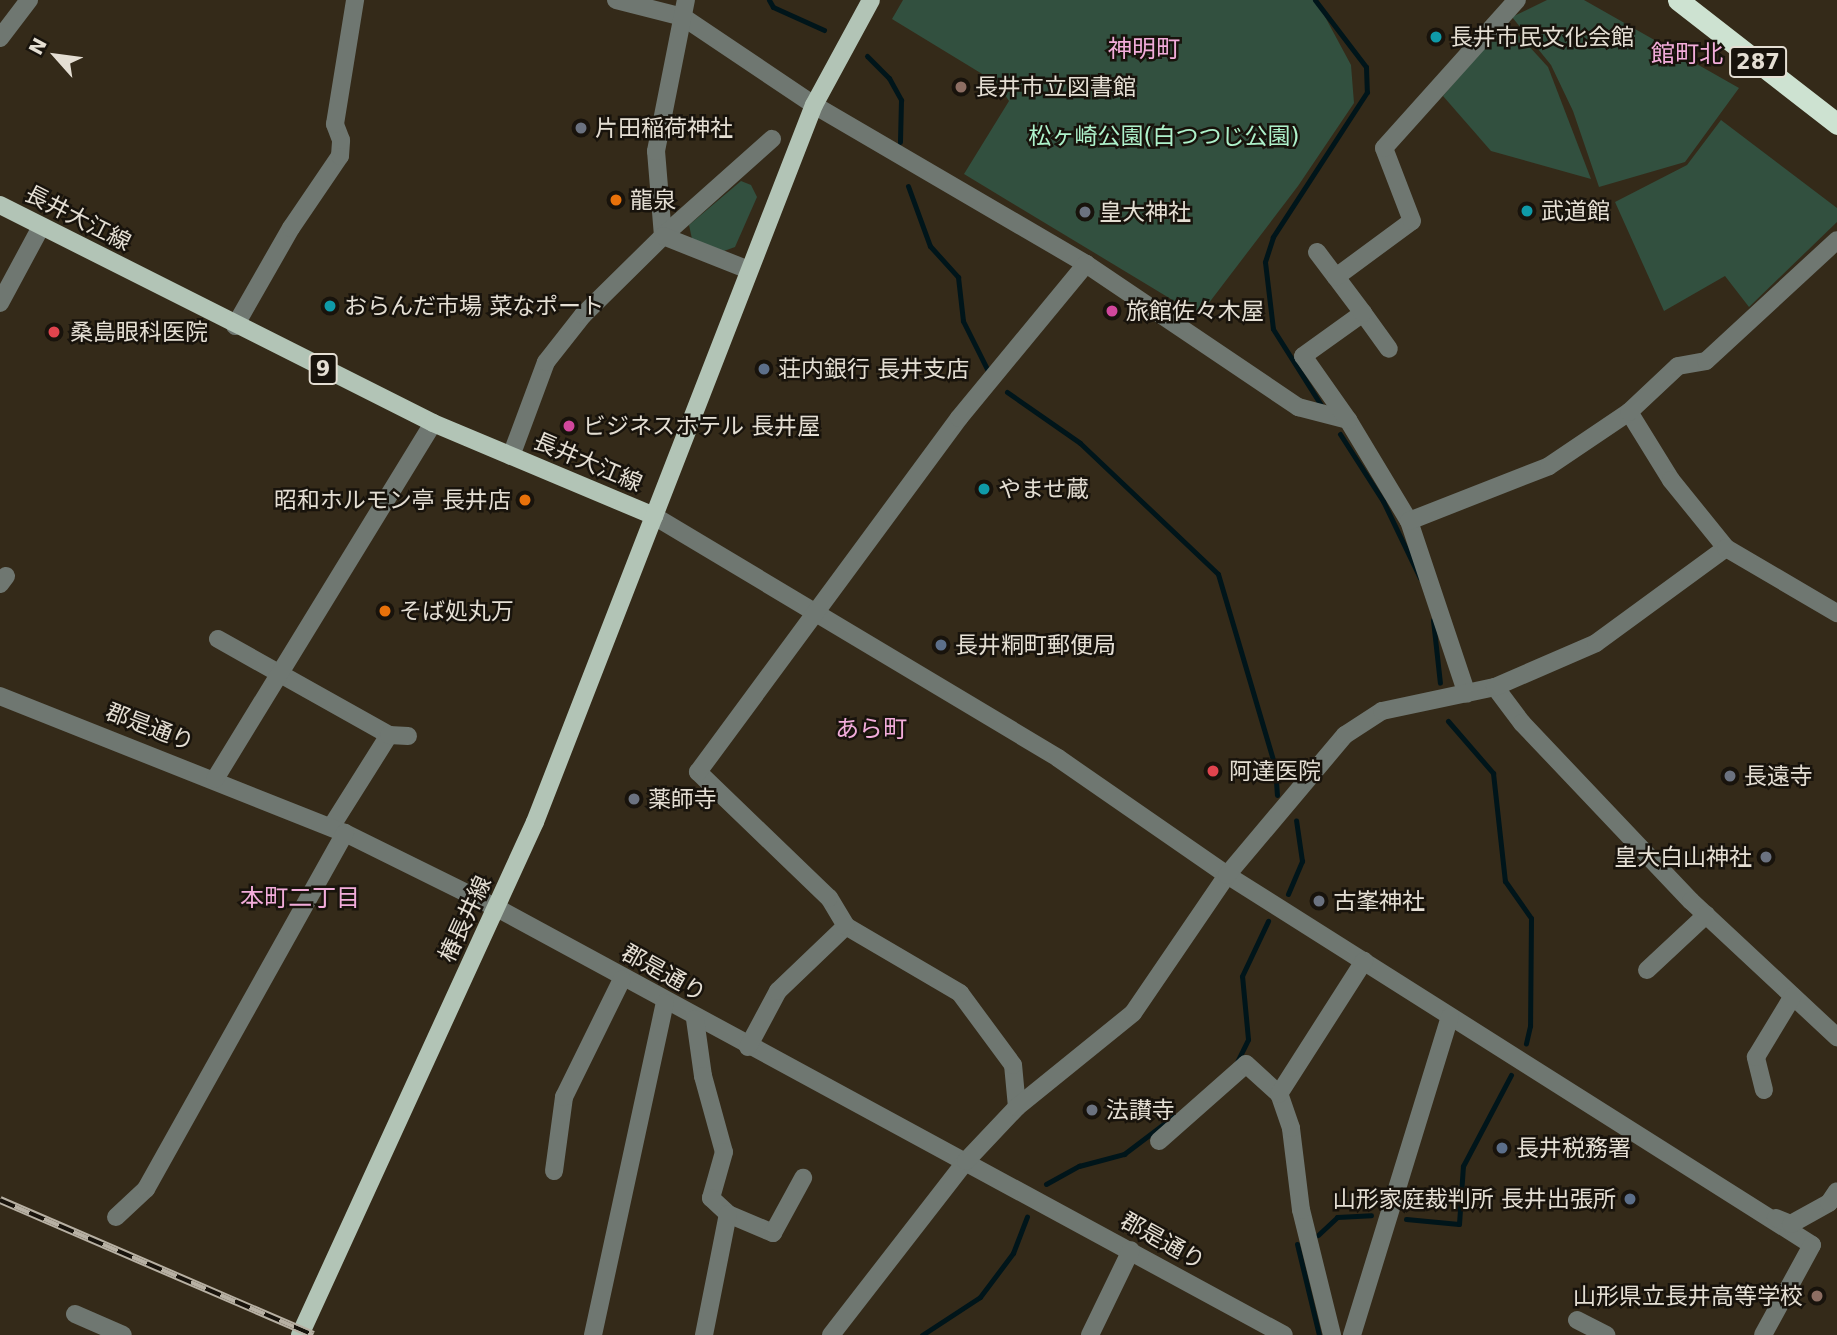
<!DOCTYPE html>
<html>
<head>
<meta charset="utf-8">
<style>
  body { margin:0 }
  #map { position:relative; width:1837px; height:1335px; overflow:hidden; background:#342a19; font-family:"DejaVu Sans","Noto Sans JP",sans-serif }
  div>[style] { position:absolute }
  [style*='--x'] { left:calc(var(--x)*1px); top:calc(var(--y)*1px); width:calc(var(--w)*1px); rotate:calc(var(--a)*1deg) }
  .green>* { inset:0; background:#32503f }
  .stream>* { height:5px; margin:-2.5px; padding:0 2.5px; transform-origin:2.5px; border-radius:2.5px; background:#00151a }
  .minor>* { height:18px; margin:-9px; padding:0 9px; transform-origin:9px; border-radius:9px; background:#6f7771 }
  .major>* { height:18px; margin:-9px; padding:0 9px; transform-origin:9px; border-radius:9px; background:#b2c4b6 }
  .highway>* { height:21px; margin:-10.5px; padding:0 10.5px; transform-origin:10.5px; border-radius:10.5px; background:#cde2d1 }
  .rail>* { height:8px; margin-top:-4px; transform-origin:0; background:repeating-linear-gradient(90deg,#18130c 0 16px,#b7b0a3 0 32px); box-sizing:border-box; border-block:2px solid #b7b0a3 }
  .dots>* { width:19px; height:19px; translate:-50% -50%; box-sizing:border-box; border:4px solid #18130c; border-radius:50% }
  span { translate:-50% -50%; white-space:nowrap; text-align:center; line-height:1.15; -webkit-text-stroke:5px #18130c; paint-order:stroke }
  .shield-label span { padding:2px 5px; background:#18130c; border:2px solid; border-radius:5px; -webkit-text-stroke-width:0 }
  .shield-label { font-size:21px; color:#e4ded3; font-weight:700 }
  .poi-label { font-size:23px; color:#e4ded3 }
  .left { translate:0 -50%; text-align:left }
  .right { translate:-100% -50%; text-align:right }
  .park-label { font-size:23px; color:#aef2cb }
  .street-label { font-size:23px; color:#e4ded3 }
  .neighbourhood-label { font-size:24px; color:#f2acda }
  .north { position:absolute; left:21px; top:21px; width:70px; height:70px; -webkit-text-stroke:5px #18130c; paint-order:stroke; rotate:298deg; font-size:19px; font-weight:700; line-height:28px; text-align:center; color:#e4ded3 }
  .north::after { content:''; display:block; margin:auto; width:24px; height:32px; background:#e4ded3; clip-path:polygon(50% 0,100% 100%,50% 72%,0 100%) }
</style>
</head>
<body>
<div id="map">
  <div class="green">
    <i style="clip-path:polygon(903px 0,1316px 0,1351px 65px,1354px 103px,1298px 186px,1199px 316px,964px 174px,1009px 101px,997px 83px,892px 19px)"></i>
    <i style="clip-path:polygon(1547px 0,1584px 0,1739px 88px,1685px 162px,1599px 187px,1573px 111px,1551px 65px,1512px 17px)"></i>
    <i style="clip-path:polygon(1506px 21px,1548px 67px,1591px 179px,1491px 151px,1443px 96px)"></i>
    <i style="clip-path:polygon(1721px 120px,1837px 208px,1837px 222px,1749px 307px,1725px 276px,1664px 311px,1615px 202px,1687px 165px)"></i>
    <i style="clip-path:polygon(741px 181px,751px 185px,757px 197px,735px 247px,724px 251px,692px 239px,689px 225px)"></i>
  </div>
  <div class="stream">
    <i style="--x:769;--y:0;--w:8;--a:60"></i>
    <i style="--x:773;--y:7;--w:56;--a:24.3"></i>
    <i style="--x:1315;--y:0;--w:84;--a:52.7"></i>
    <i style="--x:1366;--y:67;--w:25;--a:88"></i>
    <i style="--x:1367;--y:92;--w:173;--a:123"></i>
    <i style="--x:1273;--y:237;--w:26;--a:108"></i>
    <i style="--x:1265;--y:262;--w:67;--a:83.2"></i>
    <i style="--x:1273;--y:329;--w:90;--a:57.7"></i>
    <i style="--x:867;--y:56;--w:31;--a:45"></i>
    <i style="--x:889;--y:78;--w:25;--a:61"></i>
    <i style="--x:901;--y:100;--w:42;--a:91.4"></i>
    <i style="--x:908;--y:186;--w:64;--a:69.9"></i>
    <i style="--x:930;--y:246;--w:42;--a:47.9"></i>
    <i style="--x:958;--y:277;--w:44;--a:83.5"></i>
    <i style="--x:963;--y:321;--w:60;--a:63.4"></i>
    <i style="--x:1007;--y:392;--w:89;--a:34.9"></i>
    <i style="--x:1080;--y:443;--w:190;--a:43.5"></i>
    <i style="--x:1218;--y:574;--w:201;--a:73.5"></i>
    <i style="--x:1275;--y:767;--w:28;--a:86"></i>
    <i style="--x:1340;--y:434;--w:80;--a:57.3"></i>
    <i style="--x:1383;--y:501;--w:85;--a:64.3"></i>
    <i style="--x:1433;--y:620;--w:63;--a:83.7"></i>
    <i style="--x:1448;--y:721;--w:69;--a:49.1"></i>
    <i style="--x:1493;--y:773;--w:109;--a:83.7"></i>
    <i style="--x:1505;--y:881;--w:45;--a:54.9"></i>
    <i style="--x:1531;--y:918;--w:108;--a:90.5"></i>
    <i style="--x:1530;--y:1026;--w:18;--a:103"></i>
    <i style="--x:1288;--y:894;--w:36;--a:-67"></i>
    <i style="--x:1302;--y:861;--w:41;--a:-98.3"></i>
    <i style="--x:1237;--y:1062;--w:25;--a:-64"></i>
    <i style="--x:1248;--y:1039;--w:63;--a:-95.4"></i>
    <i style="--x:1242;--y:976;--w:61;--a:-64.7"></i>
    <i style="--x:1046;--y:1184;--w:38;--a:-29"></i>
    <i style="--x:1079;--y:1166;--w:47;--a:-14.9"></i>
    <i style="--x:1124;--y:1154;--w:63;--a:-37.2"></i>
    <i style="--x:1406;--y:1219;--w:53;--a:5.4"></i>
    <i style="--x:1459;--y:1224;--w:58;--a:-86.1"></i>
    <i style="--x:1463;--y:1166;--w:103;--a:-62.2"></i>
    <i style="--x:1318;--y:1235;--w:26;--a:-43"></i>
    <i style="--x:1337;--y:1217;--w:34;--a:-3"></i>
    <i style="--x:1297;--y:1244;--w:94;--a:76.4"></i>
    <i style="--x:922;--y:1335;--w:69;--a:-33.2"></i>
    <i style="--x:980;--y:1297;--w:55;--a:-53.1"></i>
    <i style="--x:1013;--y:1253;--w:39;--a:-69"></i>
  </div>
  <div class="minor">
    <i style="--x:616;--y:0;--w:69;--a:14.2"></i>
    <i style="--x:683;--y:17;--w:158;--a:33.9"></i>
    <i style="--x:814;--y:105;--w:315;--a:30.3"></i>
    <i style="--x:1086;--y:264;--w:256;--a:34"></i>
    <i style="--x:1298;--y:407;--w:52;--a:14.6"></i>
    <i style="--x:1348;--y:420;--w:118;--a:58.9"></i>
    <i style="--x:1409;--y:521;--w:182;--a:71.5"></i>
    <i style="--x:0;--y:38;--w:48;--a:-52.7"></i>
    <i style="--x:663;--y:236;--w:85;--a:-94.7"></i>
    <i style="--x:656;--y:151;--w:154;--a:-78.8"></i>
    <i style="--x:663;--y:236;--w:146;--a:-41.7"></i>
    <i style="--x:1317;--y:252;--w:31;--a:53"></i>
    <i style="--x:0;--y:303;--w:86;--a:-61.7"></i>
    <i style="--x:1363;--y:313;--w:44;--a:54.2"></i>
    <i style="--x:235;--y:326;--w:113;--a:-60.3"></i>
    <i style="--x:291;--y:228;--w:87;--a:-55.8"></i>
    <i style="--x:340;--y:156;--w:16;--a:-86"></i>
    <i style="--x:341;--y:140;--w:17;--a:-111"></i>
    <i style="--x:335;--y:124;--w:126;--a:-80.8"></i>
    <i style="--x:1629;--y:412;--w:80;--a:58.3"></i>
    <i style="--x:1671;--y:480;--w:87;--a:51"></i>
    <i style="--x:1348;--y:420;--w:78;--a:-125.1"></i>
    <i style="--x:1303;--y:356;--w:74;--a:-35.6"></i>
    <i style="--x:1363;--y:313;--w:45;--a:-126.9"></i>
    <i style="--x:1336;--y:277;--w:94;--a:-36.4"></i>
    <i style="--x:1412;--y:221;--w:78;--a:-111"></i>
    <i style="--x:1384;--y:148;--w:199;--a:-48.1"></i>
    <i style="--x:511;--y:456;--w:100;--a:-69.6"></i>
    <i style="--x:546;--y:362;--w:60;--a:-51.8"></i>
    <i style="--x:583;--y:315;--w:112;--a:-44.6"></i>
    <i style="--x:663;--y:236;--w:92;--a:21.6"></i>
    <i style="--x:654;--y:516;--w:471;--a:30.9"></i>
    <i style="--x:1058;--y:758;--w:206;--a:34.7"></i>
    <i style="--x:1227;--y:875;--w:692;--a:32.31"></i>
    <i style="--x:1812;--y:1245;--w:102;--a:118.6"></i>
    <i style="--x:1409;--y:521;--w:150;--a:-21.4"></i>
    <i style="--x:1549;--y:466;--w:97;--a:-34"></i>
    <i style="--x:1629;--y:412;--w:67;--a:-43.2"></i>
    <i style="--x:1678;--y:366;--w:28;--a:-10"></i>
    <i style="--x:1706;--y:361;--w:178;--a:-42.7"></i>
    <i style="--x:0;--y:584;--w:10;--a:-53"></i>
    <i style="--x:218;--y:639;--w:196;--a:29.3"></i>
    <i style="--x:389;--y:735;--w:109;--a:122.2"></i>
    <i style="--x:1495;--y:687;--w:45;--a:53.1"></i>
    <i style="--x:1522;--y:723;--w:245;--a:46.5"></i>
    <i style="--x:1691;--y:901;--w:200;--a:43"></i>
    <i style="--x:0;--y:696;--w:371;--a:21.7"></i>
    <i style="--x:345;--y:833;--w:169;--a:26.3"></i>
    <i style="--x:497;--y:908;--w:895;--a:28.48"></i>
    <i style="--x:389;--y:735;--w:19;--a:3"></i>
    <i style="--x:215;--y:779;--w:417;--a:-58.5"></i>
    <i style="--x:1647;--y:970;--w:81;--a:-43"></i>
    <i style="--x:695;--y:1019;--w:58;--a:82"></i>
    <i style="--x:703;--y:1076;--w:79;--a:74.6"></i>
    <i style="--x:724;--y:1152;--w:48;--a:105.8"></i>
    <i style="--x:711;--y:1198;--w:23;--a:43"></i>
    <i style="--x:728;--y:1214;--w:49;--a:22.9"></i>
    <i style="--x:773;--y:1233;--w:63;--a:-61.4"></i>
    <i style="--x:748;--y:1047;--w:64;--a:-61.8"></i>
    <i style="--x:778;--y:991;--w:94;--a:-43.7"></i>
    <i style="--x:1764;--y:1090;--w:34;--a:-104"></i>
    <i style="--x:1756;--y:1057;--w:71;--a:-58.8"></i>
    <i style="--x:1017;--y:1107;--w:42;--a:-95.4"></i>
    <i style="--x:1013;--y:1065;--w:89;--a:-126.4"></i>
    <i style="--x:960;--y:993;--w:132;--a:-149.6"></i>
    <i style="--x:846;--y:926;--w:33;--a:-121"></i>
    <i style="--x:829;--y:898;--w:182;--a:-136.1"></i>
    <i style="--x:698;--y:772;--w:440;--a:-53.6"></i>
    <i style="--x:959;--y:418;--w:200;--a:-50.5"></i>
    <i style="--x:1159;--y:1141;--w:116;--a:-41.5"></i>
    <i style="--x:1246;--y:1064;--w:45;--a:42.3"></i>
    <i style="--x:554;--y:1171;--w:75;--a:-82.3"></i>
    <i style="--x:564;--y:1097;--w:131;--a:-63.8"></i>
    <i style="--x:116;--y:1217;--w:41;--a:-43"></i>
    <i style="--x:146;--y:1189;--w:408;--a:-60.8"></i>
    <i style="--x:1776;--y:1218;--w:16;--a:22"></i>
    <i style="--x:1791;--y:1224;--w:43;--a:-28.9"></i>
    <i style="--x:1829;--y:1203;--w:14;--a:-56"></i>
    <i style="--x:75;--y:1314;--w:52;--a:23.6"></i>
    <i style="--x:1577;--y:1320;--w:33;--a:27"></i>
    <i style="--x:593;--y:1335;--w:340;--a:-77.8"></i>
    <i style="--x:704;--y:1335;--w:123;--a:-78.8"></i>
    <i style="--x:831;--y:1335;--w:220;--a:-52.2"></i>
    <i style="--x:966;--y:1161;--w:74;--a:-46.6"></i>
    <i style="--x:1017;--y:1107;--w:149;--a:-39"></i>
    <i style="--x:1133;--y:1013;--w:167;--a:-55.7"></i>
    <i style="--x:1227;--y:875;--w:183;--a:-49.9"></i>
    <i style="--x:1345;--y:735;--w:44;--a:-33"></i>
    <i style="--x:1382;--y:711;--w:116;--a:-12"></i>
    <i style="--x:1495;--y:687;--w:110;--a:-23.5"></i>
    <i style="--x:1596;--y:643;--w:161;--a:-36.2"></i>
    <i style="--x:1726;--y:548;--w:129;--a:30.4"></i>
    <i style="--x:1090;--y:1335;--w:94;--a:-64.2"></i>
    <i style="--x:1332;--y:1335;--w:129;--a:-103.9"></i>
    <i style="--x:1301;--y:1210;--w:83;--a:-97"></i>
    <i style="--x:1291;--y:1128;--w:36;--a:-109"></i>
    <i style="--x:1279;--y:1094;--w:158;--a:-57.4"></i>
    <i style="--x:1352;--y:1335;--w:333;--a:-72.9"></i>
  </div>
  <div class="major">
    <i style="--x:0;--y:205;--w:485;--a:26.7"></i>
    <i style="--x:433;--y:423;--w:240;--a:22.8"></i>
    <i style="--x:300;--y:1335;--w:564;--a:-65.39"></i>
    <i style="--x:535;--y:822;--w:769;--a:-68.74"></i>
    <i style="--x:814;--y:105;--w:119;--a:-61.5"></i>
  </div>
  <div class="highway">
    <i style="--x:1678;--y:0;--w:202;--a:37.9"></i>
  </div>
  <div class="rail">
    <i style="--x:0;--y:1200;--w:341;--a:23.3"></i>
  </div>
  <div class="dots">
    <i style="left:1436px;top:37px;background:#0f9aa8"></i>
    <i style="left:961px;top:87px;background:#8d6e63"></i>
    <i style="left:581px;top:128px;background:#6b7280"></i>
    <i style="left:616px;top:200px;background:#e8710a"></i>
    <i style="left:1527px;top:211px;background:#0f9aa8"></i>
    <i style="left:1085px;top:212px;background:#6b7280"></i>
    <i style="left:330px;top:306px;background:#0f9aa8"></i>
    <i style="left:1112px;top:311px;background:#d1479c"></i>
    <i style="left:54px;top:332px;background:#e0444e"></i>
    <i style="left:764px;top:369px;background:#5c6f8a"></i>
    <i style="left:569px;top:426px;background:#d1479c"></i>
    <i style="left:984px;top:489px;background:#0f9aa8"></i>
    <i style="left:525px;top:500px;background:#e8710a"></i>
    <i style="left:385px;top:611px;background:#e8710a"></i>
    <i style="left:941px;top:645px;background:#5c6f8a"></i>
    <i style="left:1213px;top:771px;background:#e0444e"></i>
    <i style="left:1730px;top:776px;background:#6b7280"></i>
    <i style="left:634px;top:799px;background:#6b7280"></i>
    <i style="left:1766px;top:857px;background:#6b7280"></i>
    <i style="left:1319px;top:901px;background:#6b7280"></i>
    <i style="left:1092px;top:1110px;background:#6b7280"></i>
    <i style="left:1502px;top:1148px;background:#5c6f8a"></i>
    <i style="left:1630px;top:1199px;background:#5c6f8a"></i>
    <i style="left:1817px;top:1296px;background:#8d6e63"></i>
  </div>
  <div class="shield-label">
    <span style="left:1758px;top:62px">287</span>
    <span style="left:323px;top:369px">9</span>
  </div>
  <div class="poi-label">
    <span class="left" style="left:1450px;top:37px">長井市民文化会館</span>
    <span class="left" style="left:975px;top:87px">長井市立図書館</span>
    <span class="left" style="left:595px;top:128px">片田稲荷神社</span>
    <span class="left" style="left:630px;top:200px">龍泉</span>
    <span class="left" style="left:1541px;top:211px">武道館</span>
    <span class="left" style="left:1099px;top:212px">皇大神社</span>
    <span class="left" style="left:344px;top:306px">おらんだ市場 菜なポート</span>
    <span class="left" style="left:1126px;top:311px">旅館佐々木屋</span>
    <span class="left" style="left:70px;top:332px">桑島眼科医院</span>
    <span class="left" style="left:778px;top:369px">荘内銀行 長井支店</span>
    <span class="left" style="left:583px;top:426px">ビジネスホテル 長井屋</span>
    <span class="left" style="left:998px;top:489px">やませ蔵</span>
    <span class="right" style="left:511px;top:500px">昭和ホルモン亭 長井店</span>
    <span class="left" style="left:399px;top:611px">そば処丸万</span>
    <span class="left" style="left:955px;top:645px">長井粡町郵便局</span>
    <span class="left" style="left:1229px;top:771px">阿達医院</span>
    <span class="left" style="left:1744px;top:776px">長遠寺</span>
    <span class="left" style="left:648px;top:799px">薬師寺</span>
    <span class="right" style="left:1752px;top:857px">皇大白山神社</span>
    <span class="left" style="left:1333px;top:901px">古峯神社</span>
    <span class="left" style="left:1106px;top:1110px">法讃寺</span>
    <span class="left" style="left:1516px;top:1148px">長井税務署</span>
    <span class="right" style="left:1616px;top:1199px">山形家庭裁判所 長井出張所</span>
    <span class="right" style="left:1803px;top:1296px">山形県立長井高等学校</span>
  </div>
  <div class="park-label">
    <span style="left:1164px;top:136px">松ヶ崎公園(白つつじ公園)</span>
  </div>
  <div class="street-label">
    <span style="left:78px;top:218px;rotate:27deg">長井大江線</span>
    <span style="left:588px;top:462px;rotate:23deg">長井大江線</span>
    <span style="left:150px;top:727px;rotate:21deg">郡是通り</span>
    <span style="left:465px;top:919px;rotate:-65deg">椿長井線</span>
    <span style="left:664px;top:973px;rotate:29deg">郡是通り</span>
    <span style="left:1163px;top:1241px;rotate:29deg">郡是通り</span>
  </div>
  <div class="neighbourhood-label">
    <span style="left:1144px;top:50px">神明町</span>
    <span style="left:1687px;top:55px">館町北</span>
    <span style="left:871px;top:730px">あら町</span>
    <span style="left:300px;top:899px">本町二丁目</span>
  </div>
  <div class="north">N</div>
</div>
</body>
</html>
